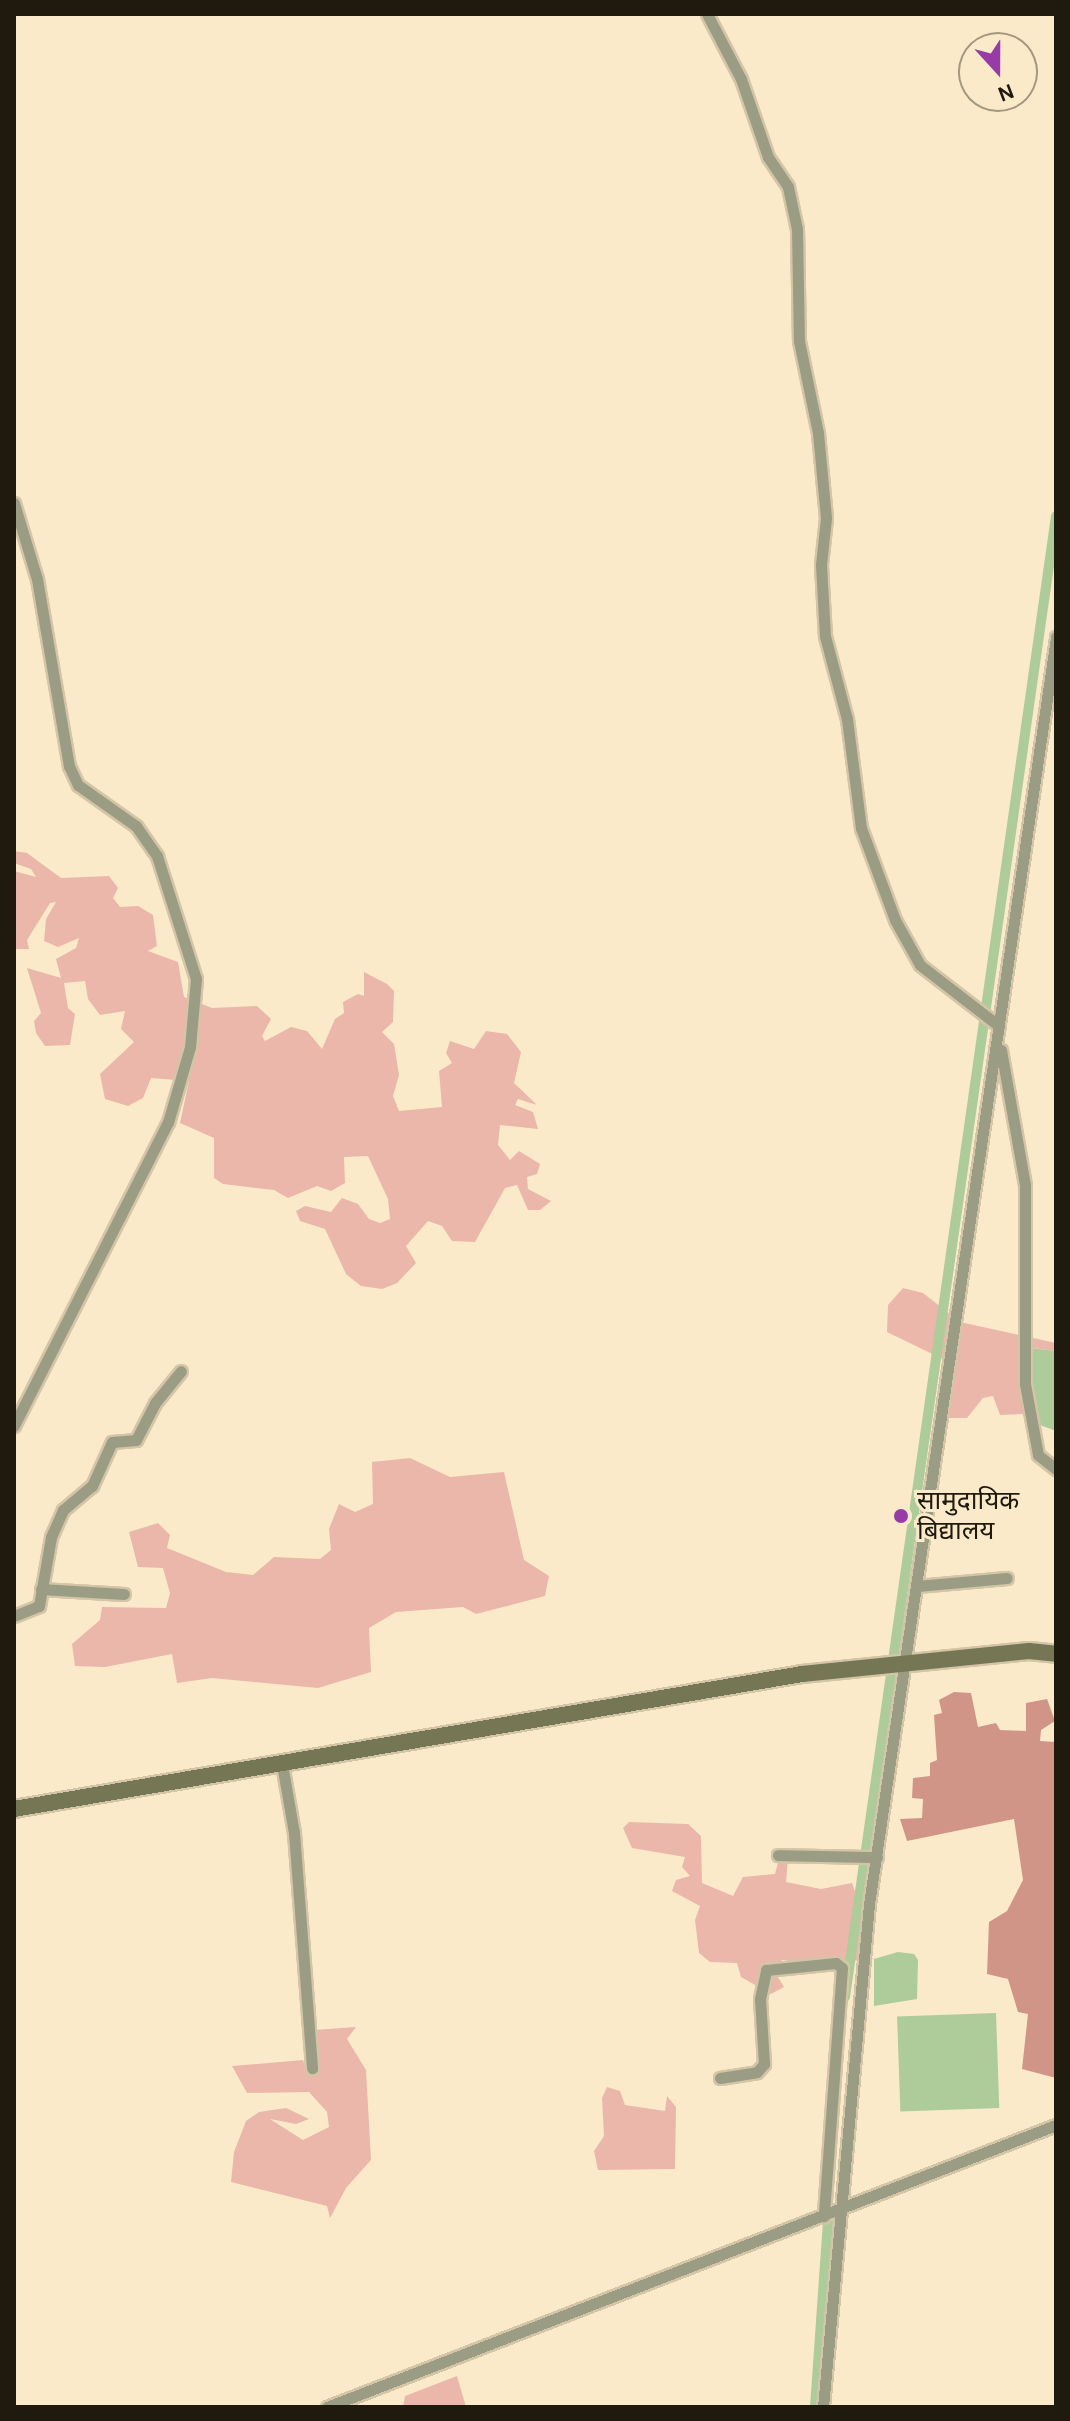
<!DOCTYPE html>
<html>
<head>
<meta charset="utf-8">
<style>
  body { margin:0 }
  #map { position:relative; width:1070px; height:2421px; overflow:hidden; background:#fbeac9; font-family:Karla,"Noto Sans Devanagari",sans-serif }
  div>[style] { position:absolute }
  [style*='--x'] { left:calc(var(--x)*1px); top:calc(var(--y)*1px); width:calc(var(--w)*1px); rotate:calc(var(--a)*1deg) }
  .green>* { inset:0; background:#eab7aa }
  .forest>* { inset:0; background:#d09586 }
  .water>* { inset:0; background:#aecb9a; transform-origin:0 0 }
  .canal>* { height:10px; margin:-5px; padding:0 5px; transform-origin:5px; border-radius:5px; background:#aecb9a }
  .roads { filter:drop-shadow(2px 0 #d4c5a7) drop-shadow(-2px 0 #d4c5a7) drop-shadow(0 2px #d4c5a7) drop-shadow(0 -2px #d4c5a7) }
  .street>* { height:11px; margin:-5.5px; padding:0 5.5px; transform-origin:5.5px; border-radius:5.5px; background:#9b9c84 }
  .secondary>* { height:16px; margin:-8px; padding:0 8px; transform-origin:8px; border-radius:8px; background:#757653 }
  .dots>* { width:22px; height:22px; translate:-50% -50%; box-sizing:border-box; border:4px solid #fbeac9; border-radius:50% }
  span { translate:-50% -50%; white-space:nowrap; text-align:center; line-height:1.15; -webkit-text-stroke:6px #fbeac9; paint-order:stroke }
  .poi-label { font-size:26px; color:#201a0e }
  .left { translate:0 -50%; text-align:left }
  .frame { position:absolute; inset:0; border:16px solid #201a0e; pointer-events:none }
  .north { position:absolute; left:958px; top:32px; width:80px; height:80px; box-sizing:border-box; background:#fbeac9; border:2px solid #a3977e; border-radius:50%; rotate:159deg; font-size:22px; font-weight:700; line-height:32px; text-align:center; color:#201a0e }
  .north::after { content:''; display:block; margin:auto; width:28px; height:36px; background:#973ca6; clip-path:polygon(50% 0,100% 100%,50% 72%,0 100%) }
</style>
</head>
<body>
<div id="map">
  <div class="green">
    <i style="clip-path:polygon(14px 851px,27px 853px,61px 878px,109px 876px,118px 888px,113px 898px,120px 907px,138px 906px,153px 915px,157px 946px,148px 951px,178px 962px,184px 997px,212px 1008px,257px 1006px,271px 1019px,262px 1036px,265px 1041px,291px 1027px,307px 1031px,322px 1049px,335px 1019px,344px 1013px,343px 1002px,358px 994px,364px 996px,364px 972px,387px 984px,394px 991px,393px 1022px,382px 1032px,394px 1044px,399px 1075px,393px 1096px,399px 1111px,442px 1107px,439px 1071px,452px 1063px,446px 1053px,450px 1041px,474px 1049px,486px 1031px,507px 1034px,521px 1052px,514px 1083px,537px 1105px,518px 1099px,515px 1105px,533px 1112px,538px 1129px,500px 1125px,498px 1145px,510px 1160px,519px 1151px,540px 1164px,537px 1174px,527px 1177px,528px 1189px,551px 1201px,540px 1210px,528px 1210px,517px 1185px,505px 1188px,475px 1242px,452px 1241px,442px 1226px,428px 1221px,406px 1246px,416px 1263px,397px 1283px,382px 1289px,361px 1286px,346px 1274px,325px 1229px,300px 1221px,296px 1211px,305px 1206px,331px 1212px,342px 1198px,358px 1204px,369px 1219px,380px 1223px,390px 1219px,388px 1199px,368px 1156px,344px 1157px,345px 1183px,331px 1191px,317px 1186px,288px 1198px,274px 1190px,223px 1184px,214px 1178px,214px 1138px,180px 1123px,189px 1081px,151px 1078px,143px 1098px,128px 1106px,105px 1099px,100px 1074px,134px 1042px,121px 1029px,125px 1011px,100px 1015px,88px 999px,85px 981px,64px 983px,68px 1008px,75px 1014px,70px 1045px,45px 1046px,36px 1033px,34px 1021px,41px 1013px,27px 968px,61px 978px,56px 959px,76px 948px,79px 938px,58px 947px,44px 941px,46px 919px,56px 902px,50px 903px,27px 940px,29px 949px,14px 949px,14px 871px,36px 877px,31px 869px,14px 863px)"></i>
    <i style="clip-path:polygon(903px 1288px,923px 1293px,960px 1322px,1056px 1343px,1056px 1351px,1032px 1348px,1029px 1378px,1040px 1425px,1022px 1414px,1000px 1415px,993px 1396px,983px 1398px,967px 1418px,944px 1418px,955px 1365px,887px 1332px,888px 1305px)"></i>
    <i style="clip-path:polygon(410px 1458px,450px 1477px,504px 1472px,524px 1560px,549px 1576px,545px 1596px,476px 1614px,463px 1607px,396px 1612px,369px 1628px,371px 1672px,318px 1688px,212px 1678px,177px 1683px,172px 1654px,105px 1667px,75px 1666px,72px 1644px,100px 1620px,102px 1607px,166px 1608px,170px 1593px,163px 1568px,138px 1567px,129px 1532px,158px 1523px,170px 1535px,167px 1548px,226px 1572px,253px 1575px,274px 1557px,320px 1559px,331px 1550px,329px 1529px,339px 1504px,355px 1512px,373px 1504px,372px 1462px)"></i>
    <i style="clip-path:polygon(629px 1822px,688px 1824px,701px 1836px,702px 1883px,733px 1896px,743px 1877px,775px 1874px,779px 1859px,788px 1859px,786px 1882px,821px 1889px,852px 1883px,862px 1910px,866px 1956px,874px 1959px,816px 1964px,782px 1960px,776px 1974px,784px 1987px,771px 1994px,741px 1977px,737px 1963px,710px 1962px,699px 1953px,695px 1920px,700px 1906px,672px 1891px,676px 1880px,690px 1876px,682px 1867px,685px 1857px,632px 1848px,623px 1828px)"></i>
    <i style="clip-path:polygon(356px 2027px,347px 2039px,366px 2070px,371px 2160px,346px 2188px,330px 2218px,327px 2206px,231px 2182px,234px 2152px,246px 2121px,259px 2112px,286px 2108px,309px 2119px,296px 2124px,270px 2119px,303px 2140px,329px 2127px,327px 2112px,309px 2092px,247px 2093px,232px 2066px,303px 2060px,306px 2069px,314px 2069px,314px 2030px)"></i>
    <i style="clip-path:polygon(607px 2087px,620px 2091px,625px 2105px,665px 2111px,667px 2096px,676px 2107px,675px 2169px,598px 2170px,594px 2151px,604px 2136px,602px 2098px)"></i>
    <i style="clip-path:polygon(457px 2376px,466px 2407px,403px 2407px,405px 2396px)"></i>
  </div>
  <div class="forest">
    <i style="clip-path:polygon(954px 1692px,971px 1693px,978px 1727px,996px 1723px,1000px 1730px,1026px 1731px,1026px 1703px,1047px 1699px,1055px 1721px,1041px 1730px,1040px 1741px,1056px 1742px,1056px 2078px,1022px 2069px,1028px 2014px,1018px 2012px,1008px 1979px,987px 1974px,989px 1922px,1007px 1911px,1023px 1880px,1014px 1819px,907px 1841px,900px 1819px,922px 1818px,923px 1799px,912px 1798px,913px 1778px,930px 1776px,930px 1763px,937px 1760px,934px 1715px,942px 1713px,939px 1700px)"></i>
  </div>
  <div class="water">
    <i style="clip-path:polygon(1031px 1348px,1056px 1351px,1056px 1431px,1040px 1425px,1029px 1378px)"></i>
    <i style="clip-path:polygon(898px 1952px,914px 1954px,918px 1960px,917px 1999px,874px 2006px,874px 1959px)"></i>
    <i style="left:996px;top:2013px;width:95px;height:99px;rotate:88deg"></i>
  </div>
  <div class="canal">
    <i style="--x:845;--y:1997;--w:1496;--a:-81.89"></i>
    <i style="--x:815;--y:2407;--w:186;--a:-86"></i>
  </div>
  <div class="roads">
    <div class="street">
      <i style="--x:707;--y:14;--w:73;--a:62.4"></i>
      <i style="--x:741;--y:79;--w:83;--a:70.9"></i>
      <i style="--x:768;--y:157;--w:36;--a:56"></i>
      <i style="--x:788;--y:187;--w:43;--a:77.9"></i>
      <i style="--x:797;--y:229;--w:112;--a:89"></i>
      <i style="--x:799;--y:341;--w:94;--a:78.3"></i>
      <i style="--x:818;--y:433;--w:85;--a:84.6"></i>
      <i style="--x:826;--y:518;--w:47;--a:96.1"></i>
      <i style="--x:821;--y:565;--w:71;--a:86.8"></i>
      <i style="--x:825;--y:636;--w:86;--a:75.2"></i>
      <i style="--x:847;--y:719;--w:110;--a:82.7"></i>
      <i style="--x:861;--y:828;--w:98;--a:69.7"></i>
      <i style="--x:895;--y:920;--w:51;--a:60.9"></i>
      <i style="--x:920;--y:965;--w:100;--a:37.7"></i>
      <i style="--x:14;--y:503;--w:79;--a:73.2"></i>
      <i style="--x:37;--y:579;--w:190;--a:80.3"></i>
      <i style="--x:69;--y:766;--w:21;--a:65"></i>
      <i style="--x:78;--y:785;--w:71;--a:35.3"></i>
      <i style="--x:136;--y:826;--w:37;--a:55"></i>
      <i style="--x:157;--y:856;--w:129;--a:72.4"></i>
      <i style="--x:196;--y:979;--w:68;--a:95"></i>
      <i style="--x:190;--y:1047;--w:78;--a:106.3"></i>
      <i style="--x:168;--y:1122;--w:341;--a:116.9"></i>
      <i style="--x:1001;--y:1050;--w:137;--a:79.9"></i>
      <i style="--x:1025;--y:1185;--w:199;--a:90"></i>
      <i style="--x:1025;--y:1384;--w:72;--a:79.6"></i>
      <i style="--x:1038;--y:1455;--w:23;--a:38"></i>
      <i style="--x:917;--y:1586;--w:90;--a:-5.1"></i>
      <i style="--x:41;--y:1589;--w:83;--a:3.4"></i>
      <i style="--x:14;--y:1616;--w:27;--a:-22"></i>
      <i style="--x:39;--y:1606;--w:70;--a:-80.1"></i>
      <i style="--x:51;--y:1537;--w:30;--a:-66"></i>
      <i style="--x:63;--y:1510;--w:38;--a:-40"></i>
      <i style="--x:92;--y:1486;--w:48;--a:-65.6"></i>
      <i style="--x:112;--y:1442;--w:24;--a:-5"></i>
      <i style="--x:136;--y:1440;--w:42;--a:-62.8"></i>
      <i style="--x:155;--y:1403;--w:41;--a:-50.9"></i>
      <i style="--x:282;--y:1764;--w:70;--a:80.1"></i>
      <i style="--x:294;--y:1833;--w:236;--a:85.6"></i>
      <i style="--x:778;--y:1855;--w:99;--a:1.2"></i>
      <i style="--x:720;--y:2078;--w:37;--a:-9"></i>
      <i style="--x:757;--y:2072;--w:11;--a:-49"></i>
      <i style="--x:764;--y:2064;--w:65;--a:-93.5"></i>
      <i style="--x:760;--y:1999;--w:30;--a:-78"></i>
      <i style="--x:766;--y:1970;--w:70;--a:-5.7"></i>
      <i style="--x:836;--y:1963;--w:8;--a:40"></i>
      <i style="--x:842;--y:1968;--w:249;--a:94.2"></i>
      <i style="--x:327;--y:2407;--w:782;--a:-21.15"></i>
      <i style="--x:823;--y:2407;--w:505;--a:-84.77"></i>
      <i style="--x:869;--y:1904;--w:1281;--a:-81.6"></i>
    </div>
    <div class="secondary">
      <i style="--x:14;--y:1809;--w:799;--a:-9.72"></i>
      <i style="--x:802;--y:1674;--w:228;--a:-5.8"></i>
      <i style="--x:1029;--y:1651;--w:27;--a:6"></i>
    </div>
  </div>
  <div class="dots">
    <i style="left:901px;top:1516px;background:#973ca6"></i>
  </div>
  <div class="poi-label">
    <span class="left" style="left:917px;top:1516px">सामुदायिक<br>बिद्यालय</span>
  </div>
  <div class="frame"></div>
  <div class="north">N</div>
</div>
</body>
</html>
